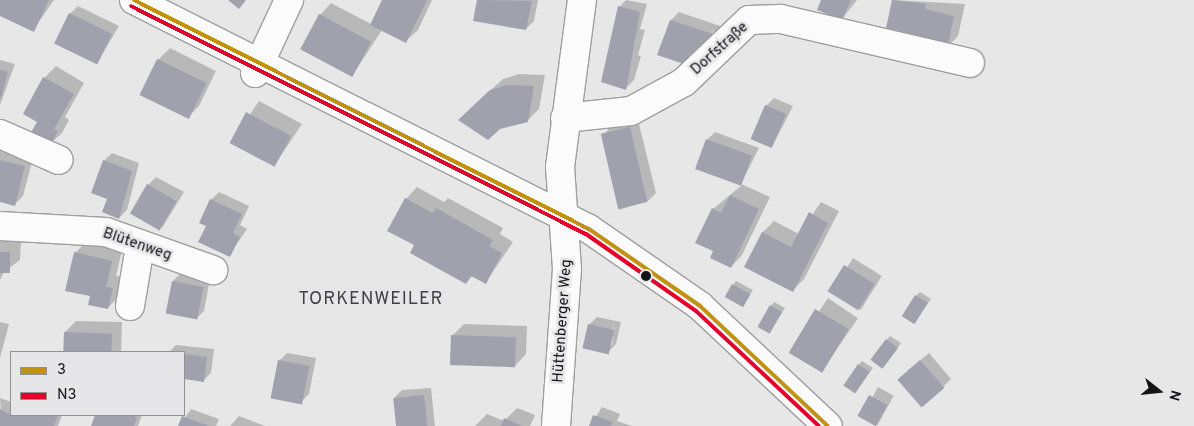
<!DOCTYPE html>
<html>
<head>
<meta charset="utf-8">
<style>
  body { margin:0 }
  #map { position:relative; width:1194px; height:426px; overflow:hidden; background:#e7e7e8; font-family:Overpass,sans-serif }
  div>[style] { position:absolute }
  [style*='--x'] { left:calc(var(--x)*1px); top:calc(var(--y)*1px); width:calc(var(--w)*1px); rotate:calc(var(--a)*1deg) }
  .shadow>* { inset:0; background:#0003; transform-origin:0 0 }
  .building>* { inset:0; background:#a1a0ad; transform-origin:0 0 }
  .roads { filter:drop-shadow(1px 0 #9e9e9f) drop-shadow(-1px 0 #9e9e9f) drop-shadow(0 1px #9e9e9f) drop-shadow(0 -1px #9e9e9f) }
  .minor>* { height:28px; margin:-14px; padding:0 14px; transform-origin:14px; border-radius:14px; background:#fbfbfc }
  .bus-1>* { height:4px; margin:-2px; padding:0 2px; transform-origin:2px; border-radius:2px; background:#c09113 }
  .bus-2>* { height:4px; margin:-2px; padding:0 2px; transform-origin:2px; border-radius:2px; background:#e4002b }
  .dots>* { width:14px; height:14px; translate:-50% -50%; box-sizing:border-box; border:2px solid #e6e6e9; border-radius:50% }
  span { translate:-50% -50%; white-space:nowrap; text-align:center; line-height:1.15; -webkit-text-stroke:5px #e6e6e9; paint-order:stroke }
  .street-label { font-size:15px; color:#151516 }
  .quarter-label { font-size:18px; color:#404043; letter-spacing:1px }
  .legend { position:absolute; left:10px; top:351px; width:175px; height:65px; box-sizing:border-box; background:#e6e6e9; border:1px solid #929295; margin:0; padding:6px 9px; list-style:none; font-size:15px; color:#151516 }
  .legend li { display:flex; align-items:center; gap:10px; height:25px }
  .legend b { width:25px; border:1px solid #929295 }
  .north { position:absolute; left:1134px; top:366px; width:50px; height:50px; -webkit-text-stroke:4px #e6e6e9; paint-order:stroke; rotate:106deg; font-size:14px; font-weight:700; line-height:20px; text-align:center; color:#151516 }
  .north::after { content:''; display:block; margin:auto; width:18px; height:22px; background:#151516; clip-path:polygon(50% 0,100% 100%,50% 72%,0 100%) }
</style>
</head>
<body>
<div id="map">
  <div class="shadow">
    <i style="clip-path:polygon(0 0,54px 0,33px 30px,0 15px)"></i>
    <i style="clip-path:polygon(383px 0,432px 0,418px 30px,406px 41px,382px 30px,352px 76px,320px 15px,331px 3px,371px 24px)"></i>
    <i style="clip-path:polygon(478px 0,538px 0,534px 21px,526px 29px,474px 20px)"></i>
    <i style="clip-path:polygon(626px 0,647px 4px,640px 29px,645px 30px,638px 55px,641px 56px,634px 80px,626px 88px,619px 7px)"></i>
    <i style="clip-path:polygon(823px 0,857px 0,842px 19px)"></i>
    <i style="clip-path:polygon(894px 0,965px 4px,958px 36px,947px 47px,887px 27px)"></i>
    <i style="clip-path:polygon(78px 6px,119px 26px,97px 63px,70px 14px)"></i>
    <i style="clip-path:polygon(evenodd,679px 12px,720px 26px,715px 43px,690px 64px,671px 20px,679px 12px,714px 28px,712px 43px,709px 43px,714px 28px)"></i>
    <i style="clip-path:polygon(170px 48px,216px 71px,199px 106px,188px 117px,158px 60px)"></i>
    <i style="clip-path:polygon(0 60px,15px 64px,0 105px)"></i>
    <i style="clip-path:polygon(56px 66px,84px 83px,65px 117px,69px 120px,62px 133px,50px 144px,38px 121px,44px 78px)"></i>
    <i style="clip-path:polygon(519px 74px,545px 75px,539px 109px,527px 121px,500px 128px,471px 108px,503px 79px)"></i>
    <i style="clip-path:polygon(774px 98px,793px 106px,772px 147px,766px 106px)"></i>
    <i style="clip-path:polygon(259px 101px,302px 124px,274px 166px,231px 143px)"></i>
    <i style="clip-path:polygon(638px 120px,656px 193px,648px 201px,619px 210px,602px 136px,610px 128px)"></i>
    <i style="clip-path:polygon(715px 132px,759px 148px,741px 184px,770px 197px,742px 255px,731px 267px,715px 250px,713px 209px,742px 185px,697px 169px,707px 140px)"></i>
    <i style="clip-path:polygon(0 150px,33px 158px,23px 196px,15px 204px,0 200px)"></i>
    <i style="clip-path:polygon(112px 153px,139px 163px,127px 210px,119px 218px,109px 198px,104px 161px)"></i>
    <i style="clip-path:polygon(156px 177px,184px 192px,162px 228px,148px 185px)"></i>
    <i style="clip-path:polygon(417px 187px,444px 202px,448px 198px,503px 228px,500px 234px,513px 242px,486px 282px,473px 275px,466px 283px,416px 245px,406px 199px)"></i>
    <i style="clip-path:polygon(219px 192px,249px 206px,240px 225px,247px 229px,229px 255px,208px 226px,211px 200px)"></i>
    <i style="clip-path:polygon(821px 202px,839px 211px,804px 279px,793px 290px,746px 266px,763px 232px,774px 221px,799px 234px)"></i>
    <i style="clip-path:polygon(0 240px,21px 241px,20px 260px,4px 272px,0 280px)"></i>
    <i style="clip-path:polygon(87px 241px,122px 250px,116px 276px,123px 277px,119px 296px,108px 308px,92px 296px,75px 253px)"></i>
    <i style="left:853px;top:258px;width:34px;height:40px;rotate:32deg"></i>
    <i style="clip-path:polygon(181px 273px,210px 279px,204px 311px,196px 319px,173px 281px)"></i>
    <i style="clip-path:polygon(736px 281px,753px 290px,743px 306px,733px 285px)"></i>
    <i style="clip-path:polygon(920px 292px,931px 299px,917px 319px,916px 296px)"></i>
    <i style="left:828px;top:298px;width:36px;height:65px;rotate:34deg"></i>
    <i style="clip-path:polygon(774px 302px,785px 308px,769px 332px,771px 306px)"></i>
    <i style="clip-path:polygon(evenodd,597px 317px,621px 322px,616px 344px,608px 352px,589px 325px,597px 317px,614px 323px,612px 345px,609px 345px,614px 323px)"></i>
    <i style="clip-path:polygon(76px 321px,122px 322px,121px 352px,64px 352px,65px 332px)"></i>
    <i style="clip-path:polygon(0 322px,9px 324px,0 358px)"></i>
    <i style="clip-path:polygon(464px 324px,527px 326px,526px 354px,515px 366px,452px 336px)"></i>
    <i style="clip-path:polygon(890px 336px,901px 343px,884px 367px,887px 340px)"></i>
    <i style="clip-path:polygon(176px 345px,214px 349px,211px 373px,203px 381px,184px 378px,184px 352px,169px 352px)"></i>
    <i style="clip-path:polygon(287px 353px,316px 358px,309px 394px,301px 402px,279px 361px)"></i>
    <i style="clip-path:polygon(929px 353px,951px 379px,943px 387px,907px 371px)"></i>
    <i style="clip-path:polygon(862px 361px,873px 368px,856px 392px,859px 365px)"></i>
    <i style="left:878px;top:387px;width:18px;height:34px;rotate:29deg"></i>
    <i style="clip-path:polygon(431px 388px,435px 426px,397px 426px,394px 398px,402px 390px)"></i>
    <i style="clip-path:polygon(0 398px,11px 402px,11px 415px,62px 415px,58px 426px,2px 426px)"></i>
    <i style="clip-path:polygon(602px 407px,620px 414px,617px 421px,632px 426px,590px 426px)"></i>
    <i style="clip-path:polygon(517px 408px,535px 415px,530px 426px,475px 426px,487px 414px,504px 421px)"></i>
    <i style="clip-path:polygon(191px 409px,219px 419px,216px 426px,179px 426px)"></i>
    <i style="clip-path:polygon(96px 415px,142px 415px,138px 426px,92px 426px)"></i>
    <i style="clip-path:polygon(239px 416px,265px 426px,230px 426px)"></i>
  </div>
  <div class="building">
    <i style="clip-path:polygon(0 0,49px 0,34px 32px,0 16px)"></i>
    <i style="clip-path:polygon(228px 0,246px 0,239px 9px)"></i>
    <i style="clip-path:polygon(382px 0,427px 0,406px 43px,370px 25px)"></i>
    <i style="clip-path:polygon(477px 0,532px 1px,526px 30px,473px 21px)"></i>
    <i style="clip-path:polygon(821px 0,851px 0,842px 20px,817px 10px)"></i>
    <i style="clip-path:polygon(892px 0,926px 4px,925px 9px,954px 16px,947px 49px,910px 40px,912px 34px,886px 28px)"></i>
    <i style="clip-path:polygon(618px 6px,640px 12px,626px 90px,601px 82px)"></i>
    <i style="left:69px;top:13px;width:48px;height:34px;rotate:26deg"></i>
    <i style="left:319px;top:14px;width:59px;height:40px;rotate:28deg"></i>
    <i style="clip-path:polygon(670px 20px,713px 34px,707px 52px,696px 48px,690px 66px,657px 55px)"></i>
    <i style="left:157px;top:59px;width:55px;height:40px;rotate:26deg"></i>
    <i style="clip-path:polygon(0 70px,8px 72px,1px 98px,0 98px)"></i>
    <i style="clip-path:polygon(43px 77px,74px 94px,54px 129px,58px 131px,50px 146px,30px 134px,37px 122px,23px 114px)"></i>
    <i style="clip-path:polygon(507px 85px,534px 86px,528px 122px,500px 129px,488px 140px,458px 120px,490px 90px)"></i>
    <i style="left:765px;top:105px;width:23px;height:37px;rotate:23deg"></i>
    <i style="left:246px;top:112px;width:51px;height:35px;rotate:28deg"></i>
    <i style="left:630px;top:127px;width:77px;height:30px;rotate:77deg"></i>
    <i style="left:706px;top:139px;width:49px;height:32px;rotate:20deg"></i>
    <i style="clip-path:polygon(0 160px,25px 166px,15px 206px,0 202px)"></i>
    <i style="clip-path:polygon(103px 160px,132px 171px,119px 219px,102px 212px,107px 199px,91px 193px)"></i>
    <i style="left:147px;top:184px;width:34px;height:34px;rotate:30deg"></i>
    <i style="clip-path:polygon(730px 195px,759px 209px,731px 268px,710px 258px,713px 251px,695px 243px,712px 208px,721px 213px)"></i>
    <i style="clip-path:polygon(405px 198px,433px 213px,436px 208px,493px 240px,489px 246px,502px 253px,486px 284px,471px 276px,466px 284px,410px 253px,414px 245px,387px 231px)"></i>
    <i style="clip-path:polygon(210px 199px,242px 214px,233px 233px,240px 237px,230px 257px,198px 242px,206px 226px,199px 223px)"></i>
    <i style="clip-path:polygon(809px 212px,828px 223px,793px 292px,744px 267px,762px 232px,791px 247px)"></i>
    <i style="left:0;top:252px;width:10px;height:21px"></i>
    <i style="clip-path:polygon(74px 252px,112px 261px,106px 287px,113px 288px,108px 309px,88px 305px,90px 296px,65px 291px)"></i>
    <i style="left:844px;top:265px;width:36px;height:31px;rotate:32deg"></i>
    <i style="left:172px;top:281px;width:32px;height:33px;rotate:11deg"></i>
    <i style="left:732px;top:284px;width:21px;height:15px;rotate:29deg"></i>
    <i style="left:915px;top:295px;width:15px;height:25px;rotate:32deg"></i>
    <i style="left:770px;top:305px;width:14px;height:25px;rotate:30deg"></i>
    <i style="left:815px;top:309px;width:39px;height:51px;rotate:31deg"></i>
    <i style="left:588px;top:324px;width:27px;height:25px;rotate:13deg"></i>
    <i style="left:64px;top:332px;width:48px;height:20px;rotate:2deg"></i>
    <i style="left:451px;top:335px;width:65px;height:30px;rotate:2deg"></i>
    <i style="left:886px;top:339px;width:15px;height:26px;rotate:37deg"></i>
    <i style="clip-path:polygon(184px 354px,207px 357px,204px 382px,184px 379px)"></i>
    <i style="left:278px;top:360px;width:32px;height:39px;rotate:11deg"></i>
    <i style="left:920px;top:360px;width:37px;height:30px;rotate:49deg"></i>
    <i style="left:858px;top:364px;width:14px;height:26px;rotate:34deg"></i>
    <i style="left:424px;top:395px;width:31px;height:31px;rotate:84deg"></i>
    <i style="left:869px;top:395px;width:21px;height:24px;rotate:29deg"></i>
    <i style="clip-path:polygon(0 409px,11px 415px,58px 415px,54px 426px,0 426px)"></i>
    <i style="clip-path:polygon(95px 415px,131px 415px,137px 417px,134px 426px,91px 426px)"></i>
    <i style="clip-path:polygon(593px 415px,613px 422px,611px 426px,589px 426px)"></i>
    <i style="clip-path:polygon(182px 416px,209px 426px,178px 426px)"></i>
    <i style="clip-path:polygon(504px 418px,522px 426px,501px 426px)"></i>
  </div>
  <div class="roads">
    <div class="minor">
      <i style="--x:134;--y:0;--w:509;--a:26.72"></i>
      <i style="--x:589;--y:229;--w:135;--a:34.7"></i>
      <i style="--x:700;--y:306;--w:175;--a:43.2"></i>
      <i style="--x:255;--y:73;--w:81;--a:-65"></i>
      <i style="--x:565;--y:118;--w:66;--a:-6.1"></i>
      <i style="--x:631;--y:111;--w:60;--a:-28.7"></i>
      <i style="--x:684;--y:82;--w:90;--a:-43.6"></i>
      <i style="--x:749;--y:20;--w:32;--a:-2"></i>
      <i style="--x:781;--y:19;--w:194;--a:13.1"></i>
      <i style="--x:0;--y:134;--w:64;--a:23.8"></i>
      <i style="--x:0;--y:226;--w:106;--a:3.2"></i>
      <i style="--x:106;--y:232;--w:114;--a:19.6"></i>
      <i style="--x:130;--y:306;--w:61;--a:-80.5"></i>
      <i style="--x:556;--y:426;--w:157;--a:-86"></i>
      <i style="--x:567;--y:269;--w:102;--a:-93.9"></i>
      <i style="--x:560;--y:167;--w:168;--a:-82.5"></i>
    </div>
  </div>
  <div class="bus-1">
    <i style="--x:134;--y:0;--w:509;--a:26.72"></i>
    <i style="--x:589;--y:229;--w:135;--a:34.7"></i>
    <i style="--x:700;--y:306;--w:175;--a:43.2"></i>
  </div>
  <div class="bus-2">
    <i style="--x:131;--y:6;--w:509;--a:26.62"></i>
    <i style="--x:586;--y:234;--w:134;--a:35"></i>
    <i style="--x:696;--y:311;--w:168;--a:43.1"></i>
  </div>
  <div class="dots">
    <i style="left:646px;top:276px;background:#151516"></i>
  </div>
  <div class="street-label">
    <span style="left:720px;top:49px;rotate:-42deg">Dorfstraße</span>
    <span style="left:137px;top:245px;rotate:19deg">Blütenweg</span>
    <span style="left:563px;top:321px;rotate:-86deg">Hüttenberger Weg</span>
  </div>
  <div class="quarter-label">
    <span style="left:371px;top:300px">TORKENWEILER</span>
  </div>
  <ul class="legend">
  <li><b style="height:6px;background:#c09113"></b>3</li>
  <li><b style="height:6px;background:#e4002b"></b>N3</li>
  </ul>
  <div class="north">N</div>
</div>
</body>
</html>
